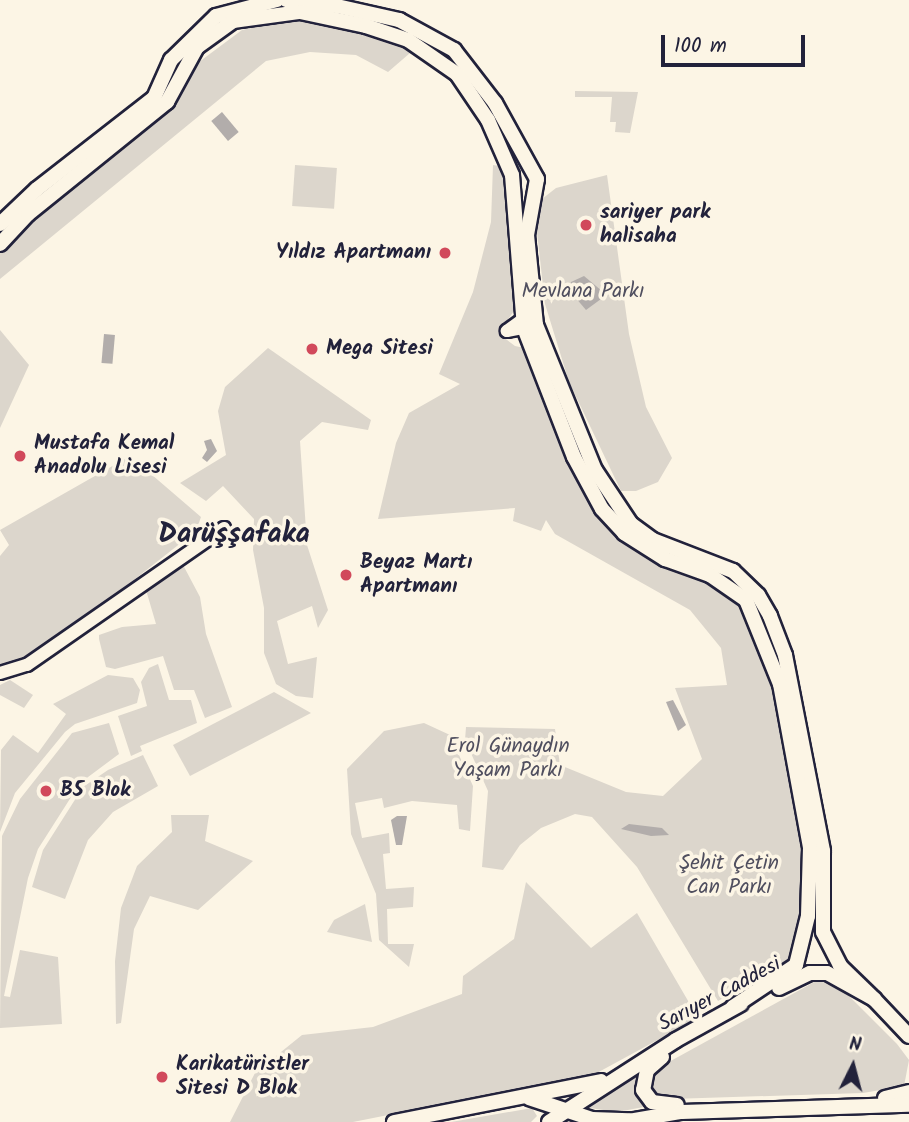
<!DOCTYPE html>
<html>
<head>
<meta charset="utf-8">
<style>
  body { margin:0 }
  #map { position:relative; width:909px; height:1122px; overflow:hidden; background:#fcf5e5; font-family:Kalam,sans-serif }
  div>[style] { position:absolute }
  [style*='--x'] { left:calc(var(--x)*1px); top:calc(var(--y)*1px); width:calc(var(--w)*1px); rotate:calc(var(--a)*1deg) }
  .green>* { inset:0; background:#dcd6cc; transform-origin:0 0 }
  .water>* { inset:0; background:#b2adab; transform-origin:0 0 }
  .roads { filter:drop-shadow(2px 0 #22223b) drop-shadow(-2px 0 #22223b) drop-shadow(0 2px #22223b) drop-shadow(0 -2px #22223b) }
  .minor>* { height:12px; margin:-6px; padding:0 6px; transform-origin:6px; border-radius:6px; background:#fcf5e5 }
  .major>* { height:14px; margin:-7px; padding:0 7px; transform-origin:7px; border-radius:7px; background:#fcf5e5 }
  .dots>* { width:19px; height:19px; translate:-50% -50%; box-sizing:border-box; border:4px solid #fcf5e5; border-radius:50% }
  span { translate:-50% -50%; white-space:nowrap; text-align:center; line-height:1.15; -webkit-text-stroke:7px #fcf5e5; paint-order:stroke }
  .poi-label { font-size:21px; color:#22223b; font-weight:700 }
  .left { translate:0 -50%; text-align:left }
  .right { translate:-100% -50%; text-align:right }
  .park-label { font-size:21px; color:#504f5f }
  .street-label { font-size:21px; color:#22223b }
  .district-label { font-size:28px; color:#22223b; font-weight:700 }
  .north { position:absolute; left:818px; top:1031px; width:70px; height:70px; -webkit-text-stroke:5px #fcf5e5; paint-order:stroke; rotate:6deg; font-size:19px; font-weight:700; line-height:28px; text-align:center; color:#22223b }
  .north::after { content:''; display:block; margin:auto; width:24px; height:32px; background:#22223b; clip-path:polygon(50% 0,100% 100%,50% 72%,0 100%) }
  .scale { position:absolute; left:661px; top:35px; width:144px; height:32px; box-sizing:border-box; border:4px solid #22223b; border-top:0; padding-left:9px; font-size:21px; line-height:24px; white-space:nowrap; color:#22223b; -webkit-text-stroke:5px #fcf5e5; paint-order:stroke }
</style>
</head>
<body>
<div id="map">
  <div class="green">
    <i style="clip-path:polygon(302px 17px,366px 29px,417px 47px,388px 72px,356px 55px,310px 52px,266px 61px,0 279px,0 252px,95px 163px,177px 102px,199px 62px,242px 30px)"></i>
    <i style="clip-path:polygon(575px 91px,638px 92px,630px 133px,615px 132px,616px 122px,610px 122px,612px 97px,575px 97px)"></i>
    <i style="left:295px;top:165px;width:42px;height:41px;rotate:4deg"></i>
    <i style="clip-path:polygon(493px 165px,505px 167px,519px 304px,498px 333px,515px 346px,529px 349px,558px 436px,601px 518px,641px 552px,731px 595px,754px 624px,776px 682px,806px 858px,794px 952px,790px 961px,718px 1001px,637px 867px,592px 817px,575px 814px,541px 828px,520px 845px,503px 870px,482px 867px,488px 791px,465px 740px,466px 727px,555px 729px,560px 765px,626px 792px,663px 796px,702px 759px,675px 688px,727px 685px,721px 648px,690px 610px,555px 534px,546px 520px,541px 531px,513px 521px,515px 508px,378px 519px,396px 443px,409px 413px,460px 384px,439px 374px,473px 292px,491px 222px)"></i>
    <i style="clip-path:polygon(607px 175px,629px 334px,646px 407px,672px 458px,658px 482px,636px 491px,621px 491px,569px 382px,545px 304px,535px 214px,542px 199px,556px 188px)"></i>
    <i style="clip-path:polygon(0 330px,29px 365px,0 428px)"></i>
    <i style="clip-path:polygon(268px 348px,371px 420px,368px 430px,322px 422px,300px 441px,307px 545px,328px 610px,318px 628px,312px 606px,277px 621px,288px 664px,317px 657px,313px 698px,296px 696px,276px 684px,264px 653px,264px 608px,253px 550px,254px 519px,223px 486px,206px 501px,180px 483px,226px 455px,218px 411px,225px 387px)"></i>
    <i style="clip-path:polygon(130px 456px,201px 517px,196px 531px,88px 616px,20px 659px,0 666px,0 556px,9px 545px,0 530px)"></i>
    <i style="clip-path:polygon(182px 563px,200px 597px,206px 634px,232px 707px,205px 718px,194px 690px,174px 690px,163px 656px,115px 669px,106px 667px,99px 639px,99px 635px,122px 627px,156px 624px,146px 590px)"></i>
    <i style="clip-path:polygon(158px 664px,169px 700px,191px 700px,197px 723px,140px 746px,142px 751px,131px 756px,118px 716px,147px 706px,141px 682px,149px 668px)"></i>
    <i style="clip-path:polygon(108px 675px,133px 678px,140px 690px,137px 703px,75px 724px,65px 732px,15px 793px,0 832px,1px 750px,13px 735px,38px 753px,66px 714px,53px 704px)"></i>
    <i style="clip-path:polygon(10px 680px,33px 695px,24px 708px,0 695px,0 685px)"></i>
    <i style="clip-path:polygon(274px 692px,311px 713px,190px 776px,173px 745px)"></i>
    <i style="clip-path:polygon(109px 723px,119px 754px,80px 783px,38px 849px,28px 878px,4px 996px,10px 997px,20px 950px,58px 957px,62px 1024px,0 1028px,2px 836px,20px 799px,72px 733px)"></i>
    <i style="clip-path:polygon(424px 723px,450px 735px,473px 786px,470px 831px,459px 829px,457px 805px,412px 801px,384px 808px,382px 798px,355px 803px,362px 838px,389px 833px,390px 853px,383px 854px,386px 889px,414px 887px,413px 907px,387px 909px,388px 944px,414px 944px,409px 967px,379px 940px,376px 894px,351px 834px,347px 769px,384px 731px)"></i>
    <i style="clip-path:polygon(143px 755px,158px 786px,113px 812px,88px 840px,65px 899px,32px 887px,43px 850px,83px 787px,108px 770px)"></i>
    <i style="clip-path:polygon(171px 815px,209px 815px,205px 841px,253px 861px,198px 910px,150px 896px,134px 929px,121px 1023px,116px 1024px,115px 961px,121px 908px,137px 866px,172px 832px)"></i>
    <i style="clip-path:polygon(526px 882px,591px 948px,637px 913px,698px 1018px,595px 1074px,353px 1122px,230px 1122px,255px 1073px,302px 1035px,373px 1027px,462px 994px,463px 976px,514px 939px)"></i>
    <i style="clip-path:polygon(365px 904px,372px 942px,327px 932px,334px 920px)"></i>
    <i style="clip-path:polygon(818px 980px,846px 993px,897px 1044px,909px 1060px,904px 1086px,863px 1093px,671px 1099px,652px 1094px,651px 1081px,667px 1063px)"></i>
    <i style="clip-path:polygon(636px 1073px,635px 1093px,644px 1107px,617px 1112px,583px 1107px)"></i>
    <i style="clip-path:polygon(532px 1108px,537px 1116px,531px 1122px,451px 1122px)"></i>
  </div>
  <div class="water">
    <i style="left:222px;top:112px;width:26px;height:14px;rotate:50deg"></i>
    <i style="clip-path:polygon(584px 276px,602px 291px,601px 299px,586px 310px,569px 290px,571px 282px)"></i>
    <i style="left:104px;top:334px;width:11px;height:29px;rotate:5deg"></i>
    <i style="clip-path:polygon(211px 439px,217px 451px,207px 462px,202px 458px,207px 450px,204px 441px)"></i>
    <i style="clip-path:polygon(673px 700px,686px 725px,678px 731px,666px 702px)"></i>
    <i style="clip-path:polygon(397px 816px,407px 816px,402px 845px,396px 845px,391px 820px)"></i>
    <i style="clip-path:polygon(629px 824px,662px 828px,669px 835px,651px 836px,621px 829px)"></i>
  </div>
  <div class="roads">
    <div class="minor">
      <i style="--x:530;--y:314;--w:29;--a:144"></i>
      <i style="--x:507;--y:331;--w:26;--a:-11"></i>
      <i style="--x:0;--y:673;--w:28;--a:-17"></i>
      <i style="--x:27;--y:665;--w:240;--a:-34.8"></i>
    </div>
    <div class="major">
      <i style="--x:286;--y:0;--w:51;--a:6.7"></i>
      <i style="--x:337;--y:6;--w:64;--a:12.7"></i>
      <i style="--x:399;--y:20;--w:63;--a:28.6"></i>
      <i style="--x:454;--y:50;--w:67;--a:52.3"></i>
      <i style="--x:495;--y:103;--w:87;--a:61.1"></i>
      <i style="--x:537;--y:179;--w:57;--a:100.1"></i>
      <i style="--x:527;--y:235;--w:90;--a:84.3"></i>
      <i style="--x:536;--y:325;--w:157;--a:67.9"></i>
      <i style="--x:595;--y:470;--w:65;--a:56.3"></i>
      <i style="--x:631;--y:524;--w:27;--a:36"></i>
      <i style="--x:653;--y:540;--w:86;--a:21.2"></i>
      <i style="--x:733;--y:571;--w:35;--a:44"></i>
      <i style="--x:758;--y:595;--w:24;--a:60"></i>
      <i style="--x:770;--y:616;--w:42;--a:69"></i>
      <i style="--x:785;--y:655;--w:200;--a:79"></i>
      <i style="--x:823;--y:851;--w:81;--a:90"></i>
      <i style="--x:823;--y:932;--w:38;--a:63"></i>
      <i style="--x:840;--y:966;--w:47;--a:44.1"></i>
      <i style="--x:0;--y:224;--w:51;--a:-43.4"></i>
      <i style="--x:37;--y:189;--w:148;--a:-37.9"></i>
      <i style="--x:154;--y:98;--w:42;--a:-65.9"></i>
      <i style="--x:171;--y:60;--w:63;--a:-44.4"></i>
      <i style="--x:216;--y:16;--w:63;--a:-14.7"></i>
      <i style="--x:0;--y:244;--w:41;--a:-47"></i>
      <i style="--x:28;--y:214;--w:179;--a:-38.9"></i>
      <i style="--x:167;--y:102;--w:63;--a:-61.4"></i>
      <i style="--x:197;--y:47;--w:44;--a:-35.8"></i>
      <i style="--x:233;--y:21;--w:68;--a:-7.7"></i>
      <i style="--x:300;--y:12;--w:67;--a:12"></i>
      <i style="--x:366;--y:26;--w:44;--a:18.4"></i>
      <i style="--x:408;--y:40;--w:60;--a:34.8"></i>
      <i style="--x:457;--y:74;--w:55;--a:56"></i>
      <i style="--x:488;--y:120;--w:60;--a:66.4"></i>
      <i style="--x:512;--y:175;--w:153;--a:85.5"></i>
      <i style="--x:524;--y:328;--w:138;--a:68.8"></i>
      <i style="--x:574;--y:457;--w:59;--a:61.7"></i>
      <i style="--x:602;--y:509;--w:33;--a:47"></i>
      <i style="--x:624;--y:533;--w:49;--a:32.4"></i>
      <i style="--x:665;--y:559;--w:48;--a:19.6"></i>
      <i style="--x:710;--y:575;--w:44;--a:34.8"></i>
      <i style="--x:746;--y:600;--w:91;--a:68"></i>
      <i style="--x:780;--y:684;--w:167;--a:79.6"></i>
      <i style="--x:810;--y:848;--w:68;--a:91.7"></i>
      <i style="--x:808;--y:916;--w:50;--a:103.8"></i>
      <i style="--x:796;--y:965;--w:76;--a:146.3"></i>
      <i style="--x:779;--y:988;--w:34;--a:-26"></i>
      <i style="--x:810;--y:973;--w:17;--a:0"></i>
      <i style="--x:827;--y:973;--w:54;--a:29"></i>
      <i style="--x:874;--y:999;--w:51;--a:46.6"></i>
      <i style="--x:662;--y:1057;--w:20;--a:139"></i>
      <i style="--x:647;--y:1070;--w:20;--a:101"></i>
      <i style="--x:643;--y:1090;--w:15;--a:53"></i>
      <i style="--x:652;--y:1102;--w:25;--a:7"></i>
      <i style="--x:529;--y:1098;--w:66;--a:18.4"></i>
      <i style="--x:592;--y:1119;--w:37;--a:2"></i>
      <i style="--x:885;--y:1098;--w:25;--a:-14"></i>
      <i style="--x:394;--y:1122;--w:211;--a:-11.2"></i>
      <i style="--x:549;--y:1122;--w:151;--a:-32.8"></i>
      <i style="--x:676;--y:1040;--w:74;--a:-29"></i>
      <i style="--x:623;--y:1122;--w:59;--a:-9.8"></i>
      <i style="--x:681;--y:1112;--w:228;--a:-1.8"></i>
    </div>
  </div>
  <div class="dots">
    <i style="left:586px;top:225px;background:#d1495b"></i>
    <i style="left:445px;top:253px;background:#d1495b"></i>
    <i style="left:312px;top:349px;background:#d1495b"></i>
    <i style="left:20px;top:456px;background:#d1495b"></i>
    <i style="left:346px;top:575px;background:#d1495b"></i>
    <i style="left:46px;top:791px;background:#d1495b"></i>
    <i style="left:162px;top:1077px;background:#d1495b"></i>
  </div>
  <div class="poi-label">
    <span class="left" style="left:600px;top:225px">sariyer park<br>halisaha</span>
    <span class="right" style="left:431px;top:253px">Yıldız Apartmanı</span>
    <span class="left" style="left:326px;top:349px">Mega Sitesi</span>
    <span class="left" style="left:34px;top:456px">Mustafa Kemal<br>Anadolu Lisesi</span>
    <span class="left" style="left:360px;top:575px">Beyaz Martı<br>Apartmanı</span>
    <span class="left" style="left:60px;top:791px">B5 Blok</span>
    <span class="left" style="left:176px;top:1077px">Karikatüristler<br>Sitesi D Blok</span>
  </div>
  <div class="park-label">
    <span style="left:583px;top:292px">Mevlana Parkı</span>
    <span style="left:508px;top:759px">Erol Günaydın<br>Yaşam Parkı</span>
    <span style="left:729px;top:876px">Şehit Çetin<br>Can Parkı</span>
  </div>
  <div class="street-label">
    <span style="left:720px;top:995px;rotate:-28deg">Sarıyer Caddesi</span>
  </div>
  <div class="district-label">
    <span style="left:234px;top:535px">Darüşşafaka</span>
  </div>
  <div class="north">N</div>
  <div class="scale">100 m</div>
</div>
</body>
</html>
